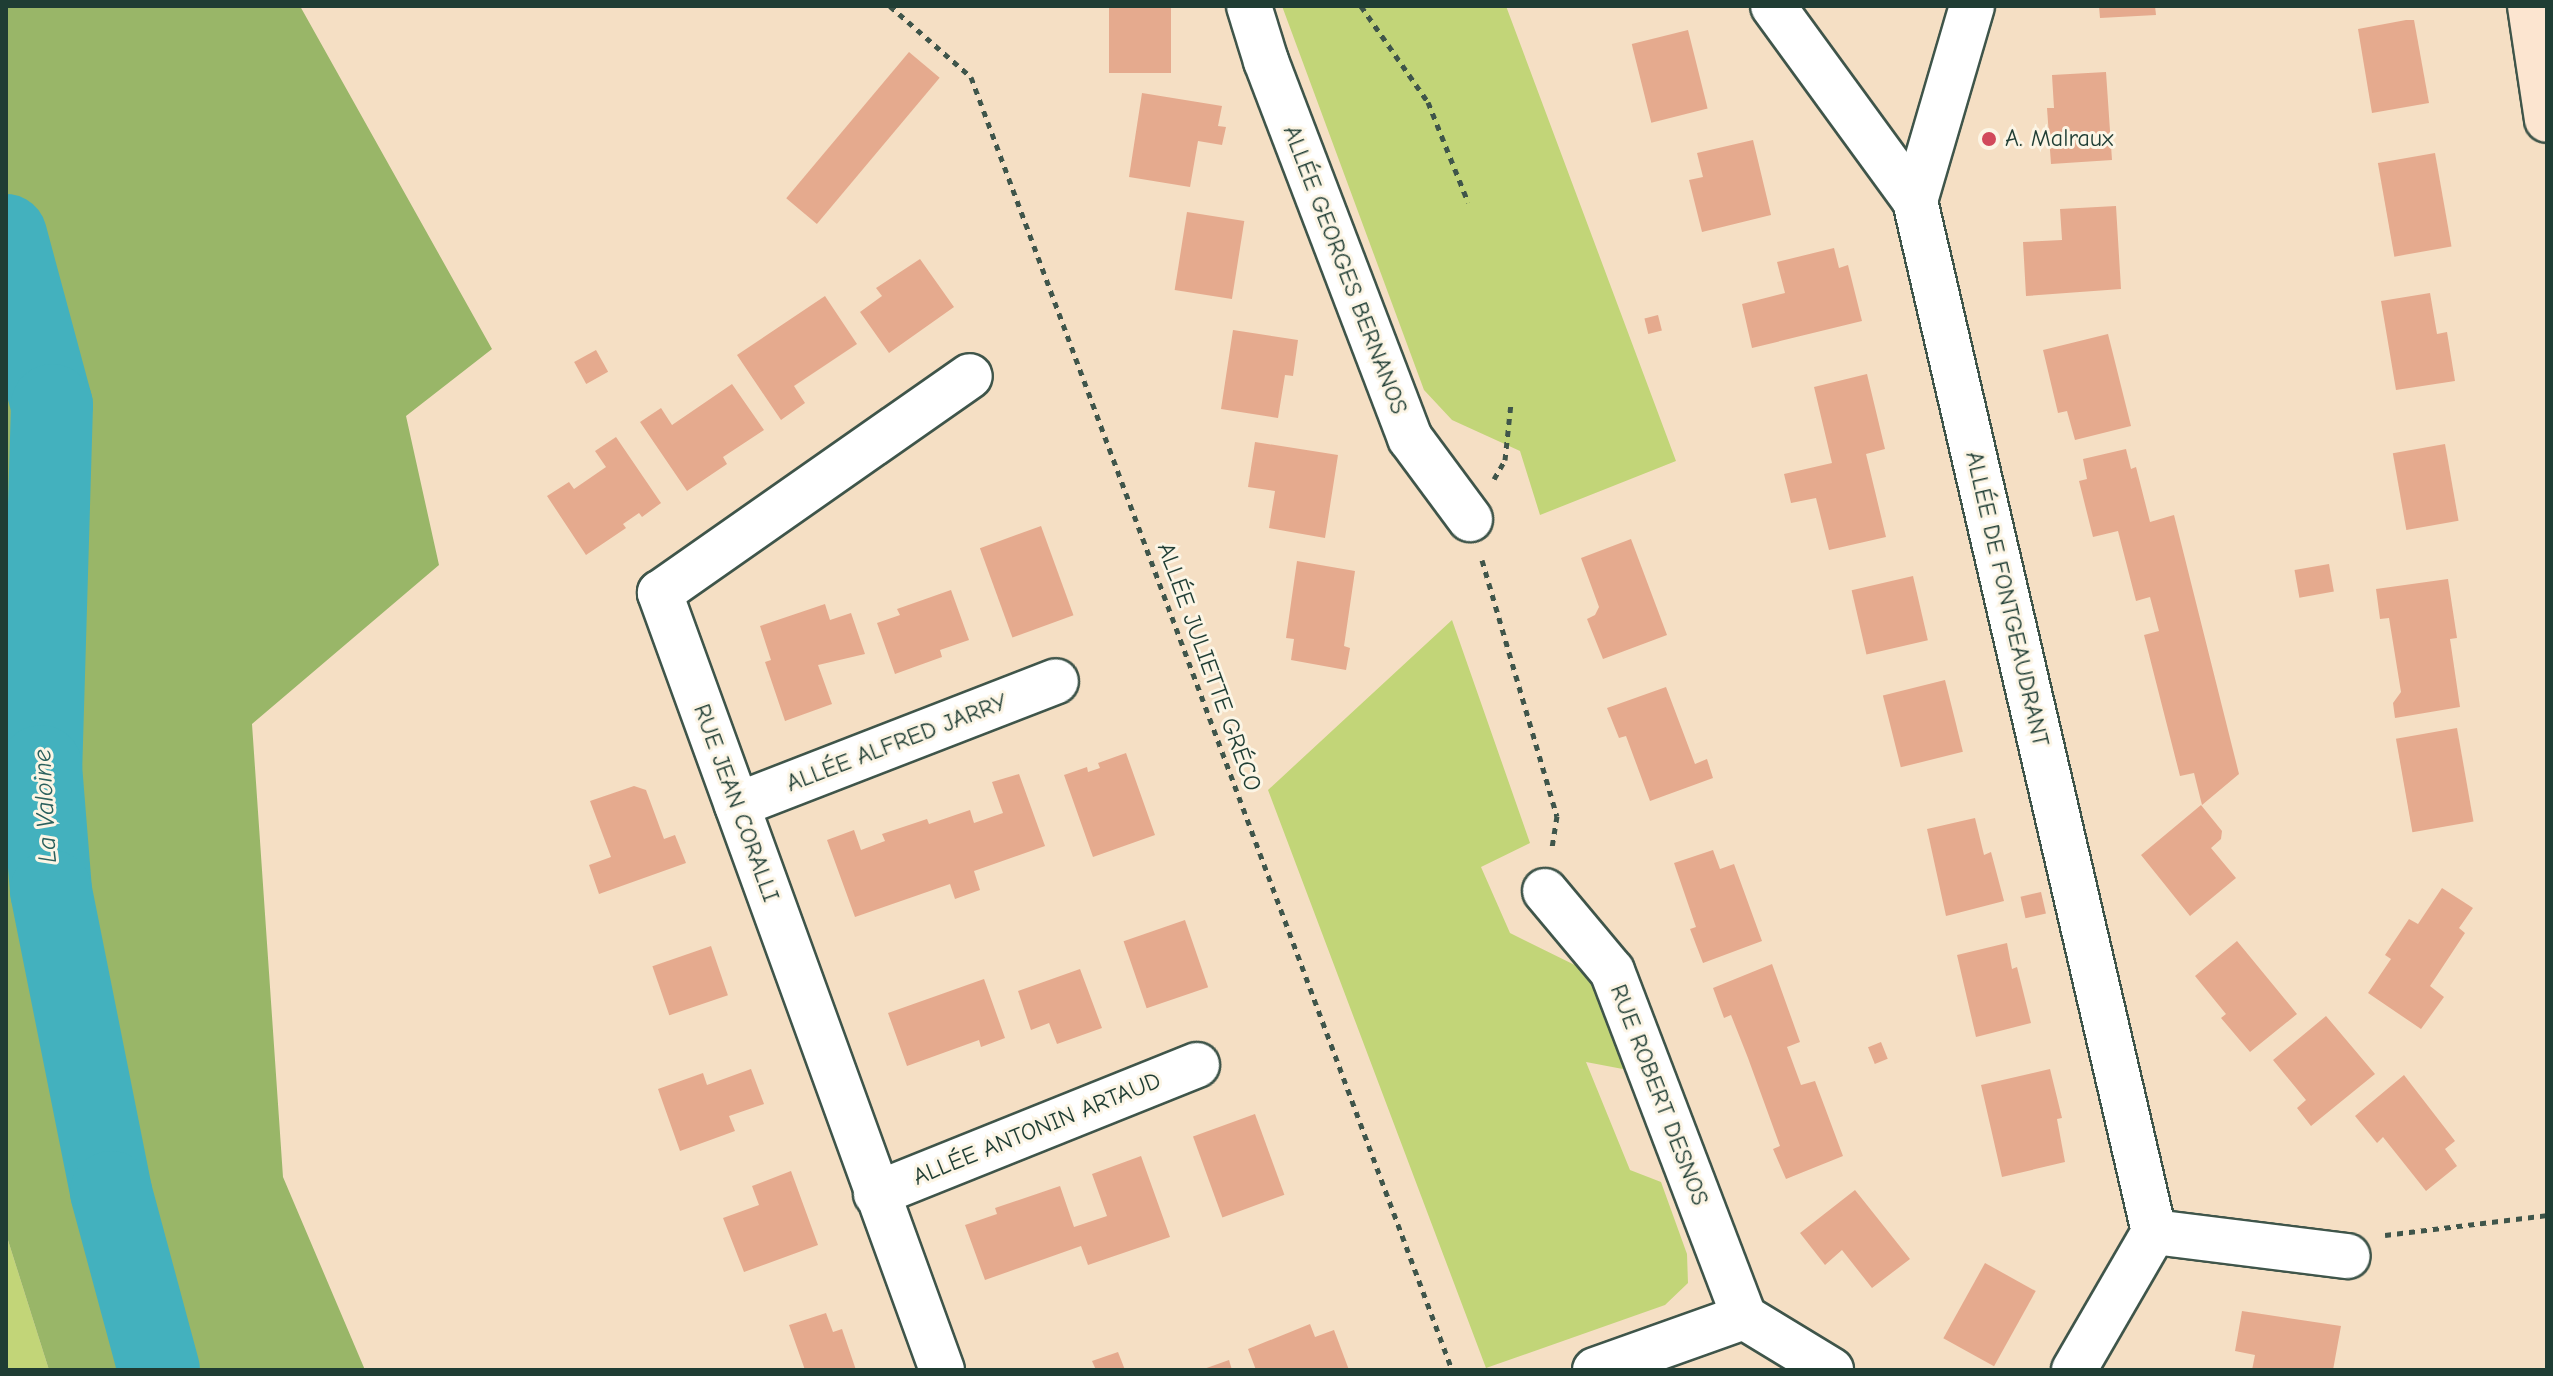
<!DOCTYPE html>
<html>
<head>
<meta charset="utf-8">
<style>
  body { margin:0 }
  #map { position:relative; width:2553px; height:1376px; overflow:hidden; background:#f5dfc4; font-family:"Comic Neue",sans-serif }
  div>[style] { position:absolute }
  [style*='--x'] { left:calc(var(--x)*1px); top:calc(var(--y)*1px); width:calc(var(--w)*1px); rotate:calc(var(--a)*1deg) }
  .green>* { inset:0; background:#c2d578 }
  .forest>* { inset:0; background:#99b668 }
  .river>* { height:82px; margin:-41px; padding:0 41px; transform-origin:41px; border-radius:41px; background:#43b1be }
  .building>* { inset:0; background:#e5aa8e; transform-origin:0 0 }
  .path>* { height:5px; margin-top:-2.5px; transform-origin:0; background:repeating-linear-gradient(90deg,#3f554a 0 6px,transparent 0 12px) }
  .roads { filter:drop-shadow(2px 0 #3f554a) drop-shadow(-2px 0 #3f554a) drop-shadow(0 2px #3f554a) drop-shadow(0 -2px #3f554a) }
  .street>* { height:44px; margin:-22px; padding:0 22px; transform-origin:22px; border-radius:22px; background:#fff }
  .secondary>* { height:44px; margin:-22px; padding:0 22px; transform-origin:22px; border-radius:22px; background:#fce5d0 }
  .dots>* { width:22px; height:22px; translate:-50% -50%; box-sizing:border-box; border:4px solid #fcf5e5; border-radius:50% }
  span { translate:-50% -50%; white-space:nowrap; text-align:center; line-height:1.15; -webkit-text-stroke:6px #fcf5e5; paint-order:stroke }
  .poi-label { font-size:24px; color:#1f3d34 }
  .left { translate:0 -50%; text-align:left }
  .street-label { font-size:24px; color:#1f3d34 }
  .water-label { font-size:26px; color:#2a605d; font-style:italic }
  .frame { position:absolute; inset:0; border:8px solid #1f3d34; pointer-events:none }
</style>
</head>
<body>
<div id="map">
  <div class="green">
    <i style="clip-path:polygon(1282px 6px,1506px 6px,1676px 461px,1540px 515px,1520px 451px,1452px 420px,1424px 390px)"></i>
    <i style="clip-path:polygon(1452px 620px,1530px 843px,1481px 867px,1510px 933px,1591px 973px,1628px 1070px,1586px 1062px,1630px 1170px,1661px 1182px,1687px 1254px,1688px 1283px,1665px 1305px,1486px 1368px,1268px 790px)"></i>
    <i style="clip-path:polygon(6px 1234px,49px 1370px,6px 1370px)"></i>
  </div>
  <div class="forest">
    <i style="clip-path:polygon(6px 6px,300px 6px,492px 349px,406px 416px,439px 565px,252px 724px,283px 1177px,365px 1370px,49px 1370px,6px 1234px)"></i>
  </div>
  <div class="river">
    <i style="--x:6;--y:235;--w:176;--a:74.9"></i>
    <i style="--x:52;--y:405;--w:361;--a:91.7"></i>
    <i style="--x:41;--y:766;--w:125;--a:85.4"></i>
    <i style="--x:51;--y:891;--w:307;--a:78.7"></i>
    <i style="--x:111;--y:1192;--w:184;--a:74.9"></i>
  </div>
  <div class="building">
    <i style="left:1109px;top:6px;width:62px;height:67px"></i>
    <i style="clip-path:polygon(2099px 6px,2155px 6px,2156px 15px,2100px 18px)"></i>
    <i style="clip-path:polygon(2406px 20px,2414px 20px,2429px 103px,2372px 113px,2358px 29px)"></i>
    <i style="left:1688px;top:30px;width:81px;height:58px;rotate:76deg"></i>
    <i style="left:909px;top:52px;width:40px;height:191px;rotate:40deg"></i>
    <i style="clip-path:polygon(2106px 72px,2112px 160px,2051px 164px,2047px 108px,2054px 108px,2052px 75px)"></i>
    <i style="clip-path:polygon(1142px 93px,1222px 106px,1218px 126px,1226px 127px,1222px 145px,1198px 141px,1190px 187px,1129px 177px)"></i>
    <i style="clip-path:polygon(1753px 140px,1771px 215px,1702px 232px,1689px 180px,1703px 177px,1697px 153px)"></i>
    <i style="left:2435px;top:153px;width:95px;height:58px;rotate:80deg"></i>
    <i style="clip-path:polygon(2116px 206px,2121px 289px,2026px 296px,2023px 242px,2062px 240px,2060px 209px)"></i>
    <i style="left:1187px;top:212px;width:58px;height:79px;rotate:9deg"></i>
    <i style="clip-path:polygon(1834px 248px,1839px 268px,1848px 265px,1862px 321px,1752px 348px,1742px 304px,1785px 293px,1777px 262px)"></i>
    <i style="clip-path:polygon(920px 259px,954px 307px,889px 353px,860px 312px,882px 296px,876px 288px)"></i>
    <i style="clip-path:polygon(2430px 293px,2437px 334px,2447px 332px,2455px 381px,2396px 390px,2381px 301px)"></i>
    <i style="clip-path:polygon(825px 296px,857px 344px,794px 386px,805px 403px,781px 420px,737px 355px)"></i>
    <i style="left:1658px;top:315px;width:16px;height:14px;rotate:76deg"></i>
    <i style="clip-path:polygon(1233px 330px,1298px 340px,1293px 376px,1285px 375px,1278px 418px,1221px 409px)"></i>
    <i style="clip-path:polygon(2108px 334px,2131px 426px,2075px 440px,2067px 411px,2058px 413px,2043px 350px)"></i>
    <i style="left:596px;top:350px;width:25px;height:25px;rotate:61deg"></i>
    <i style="clip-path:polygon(1867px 374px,1885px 449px,1866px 454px,1886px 537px,1829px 550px,1816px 498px,1791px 503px,1784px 474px,1832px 463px,1814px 387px)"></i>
    <i style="clip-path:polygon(732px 384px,764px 430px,723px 457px,727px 464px,687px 491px,640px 422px,661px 408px,672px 425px)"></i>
    <i style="clip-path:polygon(616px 437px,661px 503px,642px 517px,639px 513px,623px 524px,626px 528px,586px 555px,547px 496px,569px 482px,574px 489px,606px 467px,595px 451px)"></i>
    <i style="clip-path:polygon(1255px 442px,1338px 455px,1325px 538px,1269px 528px,1275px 491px,1248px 487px)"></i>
    <i style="left:2445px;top:444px;width:78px;height:53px;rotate:80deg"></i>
    <i style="clip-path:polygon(2126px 449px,2131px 469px,2136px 467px,2150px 522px,2174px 515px,2239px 774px,2202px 805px,2194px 773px,2180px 776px,2144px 635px,2159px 631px,2150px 597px,2136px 601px,2118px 531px,2093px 537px,2079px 481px,2087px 479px,2083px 459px)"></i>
    <i style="left:1041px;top:526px;width:95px;height:65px;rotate:70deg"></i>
    <i style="clip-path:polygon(1631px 539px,1667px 635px,1603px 659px,1587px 619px,1595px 615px,1599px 607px,1581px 558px)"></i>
    <i style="clip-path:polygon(1297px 561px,1355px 571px,1344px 646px,1350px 648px,1346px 670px,1291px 660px,1294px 639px,1286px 638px)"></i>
    <i style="left:2329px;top:564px;width:28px;height:35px;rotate:80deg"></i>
    <i style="left:1913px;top:576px;width:66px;height:63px;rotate:77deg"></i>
    <i style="clip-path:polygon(2448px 579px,2457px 638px,2450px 639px,2460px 707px,2395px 718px,2393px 703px,2401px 692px,2389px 618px,2380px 619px,2376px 589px)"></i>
    <i style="clip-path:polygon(951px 590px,969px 640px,940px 650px,942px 657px,895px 674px,877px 623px,900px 615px,897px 609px)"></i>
    <i style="clip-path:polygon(825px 604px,830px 620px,851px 613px,865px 654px,818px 665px,832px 704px,785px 721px,765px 662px,771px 660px,760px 626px)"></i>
    <i style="left:1945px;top:680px;width:74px;height:64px;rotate:76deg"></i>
    <i style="clip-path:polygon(1666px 687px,1695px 764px,1707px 759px,1713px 778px,1650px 801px,1626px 736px,1619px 738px,1607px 708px)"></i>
    <i style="left:2457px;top:728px;width:95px;height:62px;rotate:80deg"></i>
    <i style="clip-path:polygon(1126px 753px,1155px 835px,1093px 857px,1064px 775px,1087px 767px,1088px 772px,1100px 768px,1098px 763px)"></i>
    <i style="clip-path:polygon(1019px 774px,1045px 846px,974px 871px,980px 890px,955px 899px,950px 884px,855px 917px,827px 840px,854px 830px,861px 850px,885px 841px,882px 834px,927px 819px,929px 824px,970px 810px,974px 823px,1003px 813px,992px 782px)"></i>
    <i style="clip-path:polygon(634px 786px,646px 790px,664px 839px,675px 835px,686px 863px,599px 894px,589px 865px,611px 857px,590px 801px)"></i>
    <i style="clip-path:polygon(2201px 805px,2222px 831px,2221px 839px,2211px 848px,2236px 878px,2190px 916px,2141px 855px)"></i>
    <i style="clip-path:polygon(1975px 818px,1984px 855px,1991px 852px,2004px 901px,1946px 916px,1927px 829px)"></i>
    <i style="clip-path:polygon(1713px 850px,1720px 869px,1734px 864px,1762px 941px,1703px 963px,1690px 929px,1696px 927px,1674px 863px)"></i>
    <i style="clip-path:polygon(2442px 888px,2473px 908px,2459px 928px,2465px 933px,2430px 986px,2444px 997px,2421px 1029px,2368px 993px,2391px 959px,2385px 955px,2409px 919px,2418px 924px)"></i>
    <i style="left:2041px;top:892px;width:22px;height:21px;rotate:77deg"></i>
    <i style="left:1185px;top:920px;width:71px;height:65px;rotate:71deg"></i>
    <i style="clip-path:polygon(2237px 941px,2297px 1014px,2250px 1052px,2221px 1018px,2226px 1014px,2195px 976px)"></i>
    <i style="clip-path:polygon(2007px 943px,2012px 969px,2017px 967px,2031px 1023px,1976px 1037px,1957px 955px)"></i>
    <i style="left:711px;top:946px;width:52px;height:62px;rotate:71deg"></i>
    <i style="clip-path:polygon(1772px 964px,1800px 1042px,1787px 1047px,1801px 1085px,1815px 1081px,1843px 1156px,1786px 1179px,1773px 1149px,1780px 1146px,1748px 1058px,1731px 1015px,1724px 1018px,1713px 988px)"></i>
    <i style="clip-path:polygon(1080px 969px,1102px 1028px,1057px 1044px,1049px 1023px,1031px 1030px,1018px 991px)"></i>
    <i style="clip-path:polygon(984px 979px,1005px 1038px,981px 1047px,979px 1040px,907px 1066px,888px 1013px)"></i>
    <i style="clip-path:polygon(2326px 1016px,2375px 1074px,2311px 1126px,2297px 1108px,2306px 1100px,2273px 1060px)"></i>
    <i style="left:1881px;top:1042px;width:18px;height:14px;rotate:68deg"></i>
    <i style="clip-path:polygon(751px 1069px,764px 1104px,729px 1116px,735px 1131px,680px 1151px,658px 1089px,703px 1073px,707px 1085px)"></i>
    <i style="clip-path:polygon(2050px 1069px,2062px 1118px,2057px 1119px,2065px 1162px,2002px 1177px,1981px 1085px)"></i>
    <i style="clip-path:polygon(2404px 1075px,2455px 1141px,2445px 1149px,2457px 1166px,2426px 1191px,2383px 1137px,2377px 1143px,2355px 1116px)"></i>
    <i style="left:1255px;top:1114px;width:86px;height:66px;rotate:70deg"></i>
    <i style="clip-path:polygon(1141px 1156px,1170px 1237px,1088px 1265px,1081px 1246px,985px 1280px,965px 1225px,997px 1214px,995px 1208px,1060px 1186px,1074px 1227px,1107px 1216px,1092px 1174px)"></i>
    <i style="clip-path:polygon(791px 1171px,818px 1245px,744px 1272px,723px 1218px,759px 1205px,752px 1186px)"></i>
    <i style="clip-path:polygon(1855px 1190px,1910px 1259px,1872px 1288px,1842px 1250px,1825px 1265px,1800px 1233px)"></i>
    <i style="left:1985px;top:1263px;width:58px;height:86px;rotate:29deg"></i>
    <i style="clip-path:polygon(2242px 1311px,2341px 1326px,2333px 1370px,2252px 1370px,2255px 1355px,2235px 1351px)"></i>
    <i style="clip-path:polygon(826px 1313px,833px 1332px,842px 1329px,856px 1370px,805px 1370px,789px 1325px)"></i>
    <i style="clip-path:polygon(1310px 1324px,1315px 1337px,1334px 1330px,1349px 1370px,1256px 1370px,1248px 1349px)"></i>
    <i style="clip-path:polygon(1118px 1352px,1125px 1370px,1096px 1370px,1092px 1361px)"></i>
    <i style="clip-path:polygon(1229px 1360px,1232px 1370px,1201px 1370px)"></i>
  </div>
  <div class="path">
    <i style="--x:890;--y:6;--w:108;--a:41.2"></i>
    <i style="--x:971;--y:77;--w:1380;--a:69.59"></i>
    <i style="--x:1361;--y:6;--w:117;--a:55.1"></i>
    <i style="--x:1428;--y:102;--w:108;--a:68.2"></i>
    <i style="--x:1494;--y:479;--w:22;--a:-60"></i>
    <i style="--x:1505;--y:460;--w:57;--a:-84"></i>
    <i style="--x:1482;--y:560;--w:267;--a:73.7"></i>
    <i style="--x:1557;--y:816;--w:31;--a:99"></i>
    <i style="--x:2385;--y:1235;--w:163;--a:-7"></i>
  </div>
  <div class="roads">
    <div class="street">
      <i style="--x:1249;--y:6;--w:58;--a:72.8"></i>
      <i style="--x:1266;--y:61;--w:404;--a:69.1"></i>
      <i style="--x:1410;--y:438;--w:101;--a:53.5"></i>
      <i style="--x:1773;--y:6;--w:241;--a:53.9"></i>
      <i style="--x:1915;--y:201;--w:1058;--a:76.95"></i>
      <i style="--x:2154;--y:1232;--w:160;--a:120.1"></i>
      <i style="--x:1915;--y:201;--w:203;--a:-73.7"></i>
      <i style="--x:737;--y:805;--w:342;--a:-21.2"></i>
      <i style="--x:1545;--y:891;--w:104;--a:50.1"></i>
      <i style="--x:1612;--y:971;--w:370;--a:69.1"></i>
      <i style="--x:1744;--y:1317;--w:102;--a:31.3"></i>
      <i style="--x:876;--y:1194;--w:346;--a:-21.9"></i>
      <i style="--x:2154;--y:1232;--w:195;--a:7.1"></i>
      <i style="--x:942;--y:1370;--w:827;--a:-109.95"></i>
      <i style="--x:660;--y:593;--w:378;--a:-35"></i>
      <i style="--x:1595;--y:1370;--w:158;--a:-19.6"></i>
    </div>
    <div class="secondary">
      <i style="--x:2530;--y:6;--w:115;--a:81.5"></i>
    </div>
  </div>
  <div class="dots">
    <i style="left:1989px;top:139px;background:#d1495b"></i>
  </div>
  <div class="poi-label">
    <span class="left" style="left:2005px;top:139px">A. Malraux</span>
  </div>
  <div class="street-label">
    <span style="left:1345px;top:270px;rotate:69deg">ALLÉE GEORGES BERNANOS</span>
    <span style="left:2007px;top:599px;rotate:77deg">ALLÉE DE FONTGEAUDRANT</span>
    <span style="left:1209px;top:667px;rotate:70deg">ALLÉE JULIETTE GRÉCO</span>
    <span style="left:897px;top:743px;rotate:-21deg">ALLÉE ALFRED JARRY</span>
    <span style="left:736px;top:803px;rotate:70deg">RUE JEAN CORALLI</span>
    <span style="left:1659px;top:1095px;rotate:69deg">RUE ROBERT DESNOS</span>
    <span style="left:1037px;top:1129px;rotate:-22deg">ALLÉE ANTONIN ARTAUD</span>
  </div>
  <div class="water-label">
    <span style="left:46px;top:806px;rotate:-93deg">La Valoine</span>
  </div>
  <div class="frame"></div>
</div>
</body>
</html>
